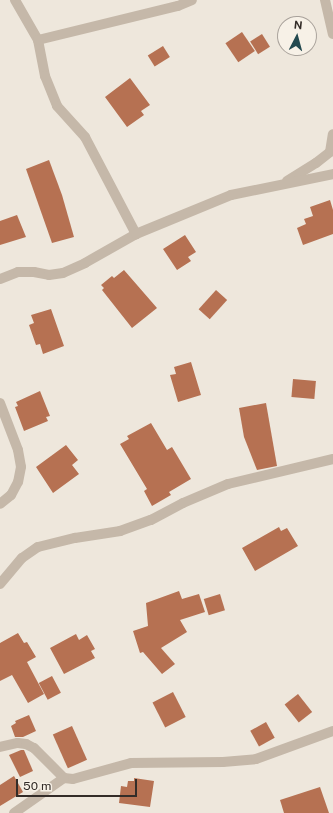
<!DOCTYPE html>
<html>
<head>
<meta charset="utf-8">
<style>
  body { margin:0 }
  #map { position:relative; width:333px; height:813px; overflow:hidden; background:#eee7dc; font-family:"Public Sans",sans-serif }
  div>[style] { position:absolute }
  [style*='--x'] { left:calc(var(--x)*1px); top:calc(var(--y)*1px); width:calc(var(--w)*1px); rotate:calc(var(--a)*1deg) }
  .building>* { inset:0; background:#b67152; transform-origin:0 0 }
  .street>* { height:10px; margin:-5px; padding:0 5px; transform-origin:5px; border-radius:5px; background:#c5b8a9 }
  span { translate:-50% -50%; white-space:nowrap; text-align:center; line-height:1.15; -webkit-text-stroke:3.5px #f7f1e7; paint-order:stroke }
  .north { position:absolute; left:277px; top:16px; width:40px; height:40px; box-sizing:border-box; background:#f7f1e7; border:1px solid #a9a29b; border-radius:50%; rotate:6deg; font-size:11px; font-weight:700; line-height:16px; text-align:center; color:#332c28 }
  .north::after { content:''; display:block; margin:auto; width:14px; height:18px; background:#23494f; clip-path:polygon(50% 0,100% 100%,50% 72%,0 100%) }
  .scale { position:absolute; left:16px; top:779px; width:121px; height:18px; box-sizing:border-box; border:2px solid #332c28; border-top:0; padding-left:5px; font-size:12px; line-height:14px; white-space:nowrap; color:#332c28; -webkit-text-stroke:3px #f7f1e7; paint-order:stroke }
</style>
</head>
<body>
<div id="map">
  <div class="building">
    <i style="left:242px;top:32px;width:23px;height:20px;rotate:56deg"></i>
    <i style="left:262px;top:34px;width:15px;height:14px;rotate:58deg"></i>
    <i style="left:163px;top:46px;width:13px;height:18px;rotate:58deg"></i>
    <i style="clip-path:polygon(130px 78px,150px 105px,141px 111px,144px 115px,127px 127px,105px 97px)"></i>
    <i style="clip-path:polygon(49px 160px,62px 195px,74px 237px,52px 243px,26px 169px)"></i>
    <i style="clip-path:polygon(330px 200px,333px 210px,333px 234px,303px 245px,297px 228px,306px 224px,304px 219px,313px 216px,310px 207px)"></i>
    <i style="clip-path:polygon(17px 215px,26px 237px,0 245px,0 221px)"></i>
    <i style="clip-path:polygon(185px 235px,196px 252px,188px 257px,191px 261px,177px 270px,163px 249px)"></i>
    <i style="clip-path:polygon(124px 270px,157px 308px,132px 328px,102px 290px,104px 288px,101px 285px,112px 276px,114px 278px)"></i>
    <i style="left:216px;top:290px;width:15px;height:26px;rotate:42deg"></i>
    <i style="clip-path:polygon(51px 309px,64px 346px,43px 354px,40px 344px,36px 345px,29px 325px,34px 323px,31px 315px)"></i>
    <i style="clip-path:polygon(191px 362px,201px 395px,178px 402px,170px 375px,176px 374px,174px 367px)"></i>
    <i style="left:293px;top:379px;width:23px;height:18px;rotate:5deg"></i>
    <i style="clip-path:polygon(40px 391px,50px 416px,46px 417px,48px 421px,24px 431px,15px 407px,18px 406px,16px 402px)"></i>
    <i style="clip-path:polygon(266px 403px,277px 466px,257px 470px,244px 437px,239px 408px)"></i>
    <i style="clip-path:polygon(151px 423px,167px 450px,172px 447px,191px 479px,169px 492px,171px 495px,152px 506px,144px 491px,147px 489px,120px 444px,129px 439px,127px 436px)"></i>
    <i style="clip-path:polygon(66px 445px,78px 460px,72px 465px,79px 474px,53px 493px,36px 467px)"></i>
    <i style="clip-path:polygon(279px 527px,281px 531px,287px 528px,298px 546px,255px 571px,242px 548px)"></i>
    <i style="clip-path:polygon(179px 591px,182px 599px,199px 594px,205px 612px,180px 620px,187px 632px,161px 648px,175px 664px,162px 674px,143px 652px,140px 653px,133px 631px,148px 626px,146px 603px)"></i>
    <i style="left:220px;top:594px;width:17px;height:17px;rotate:73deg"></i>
    <i style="clip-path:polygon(18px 633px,24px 643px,27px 642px,36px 657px,27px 662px,44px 694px,28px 703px,12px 675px,0 681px,0 643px)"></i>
    <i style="clip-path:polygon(76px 634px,79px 640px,87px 635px,95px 649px,91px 651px,95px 658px,64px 674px,50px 648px)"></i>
    <i style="left:52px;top:676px;width:19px;height:15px;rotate:62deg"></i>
    <i style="left:173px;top:692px;width:28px;height:23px;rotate:63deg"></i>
    <i style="left:298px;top:694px;width:23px;height:17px;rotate:52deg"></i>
    <i style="clip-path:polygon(29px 715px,36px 731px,23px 737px,15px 737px,11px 726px,16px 723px,15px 721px)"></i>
    <i style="left:266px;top:722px;width:18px;height:18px;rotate:61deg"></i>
    <i style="left:72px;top:726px;width:37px;height:21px;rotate:66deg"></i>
    <i style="clip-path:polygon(21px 750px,24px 750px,33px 771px,20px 777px,9px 755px)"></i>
    <i style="clip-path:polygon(14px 776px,23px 792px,0 806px,0 785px)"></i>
    <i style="clip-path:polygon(134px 778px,154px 781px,150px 807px,119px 803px,121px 786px,127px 787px,128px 781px,134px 781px)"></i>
    <i style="clip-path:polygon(320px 787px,329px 813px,284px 813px,280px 800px)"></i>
  </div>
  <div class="street">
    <i style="--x:15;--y:0;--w:46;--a:60.1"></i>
    <i style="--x:38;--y:40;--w:37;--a:79"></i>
    <i style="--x:45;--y:76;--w:32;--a:68"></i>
    <i style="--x:57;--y:106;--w:42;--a:47.9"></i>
    <i style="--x:85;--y:137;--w:110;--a:62.3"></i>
    <i style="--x:325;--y:0;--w:35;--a:77"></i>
    <i style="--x:38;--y:40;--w:144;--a:-13.7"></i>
    <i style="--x:178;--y:6;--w:15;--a:-23"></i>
    <i style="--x:287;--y:181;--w:34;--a:-32"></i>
    <i style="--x:316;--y:163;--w:18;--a:-38"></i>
    <i style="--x:330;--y:152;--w:18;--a:-81"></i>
    <i style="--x:0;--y:279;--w:19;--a:-21"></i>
    <i style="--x:18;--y:272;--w:16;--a:0"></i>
    <i style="--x:34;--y:272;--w:15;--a:11"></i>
    <i style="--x:49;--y:275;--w:14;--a:-8"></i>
    <i style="--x:63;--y:273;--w:24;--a:-24"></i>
    <i style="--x:85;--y:263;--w:59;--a:-29.6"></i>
    <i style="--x:136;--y:234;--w:103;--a:-22.3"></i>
    <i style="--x:231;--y:195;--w:104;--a:-11.6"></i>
    <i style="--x:0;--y:403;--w:50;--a:69"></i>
    <i style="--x:18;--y:450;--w:17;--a:80"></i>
    <i style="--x:21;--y:467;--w:15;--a:101"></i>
    <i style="--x:18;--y:482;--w:15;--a:118"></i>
    <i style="--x:11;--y:495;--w:14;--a:141"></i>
    <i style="--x:0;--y:584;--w:34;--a:-50"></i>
    <i style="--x:22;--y:558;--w:19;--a:-35"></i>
    <i style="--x:38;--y:547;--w:38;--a:-14"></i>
    <i style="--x:75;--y:538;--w:46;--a:-8.8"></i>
    <i style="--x:120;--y:531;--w:33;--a:-20"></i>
    <i style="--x:151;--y:520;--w:36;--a:-28"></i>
    <i style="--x:183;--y:503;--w:49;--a:-22.9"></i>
    <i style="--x:228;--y:484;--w:108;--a:-13.4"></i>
    <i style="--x:0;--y:747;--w:18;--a:-13"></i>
    <i style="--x:18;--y:743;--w:8;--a:7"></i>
    <i style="--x:26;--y:744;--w:9;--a:27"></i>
    <i style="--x:34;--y:748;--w:42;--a:45"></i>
    <i style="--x:64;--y:778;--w:9;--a:6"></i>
    <i style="--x:73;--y:779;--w:60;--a:-15.4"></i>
    <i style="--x:131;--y:763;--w:92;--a:-0.6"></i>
    <i style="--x:223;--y:762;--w:33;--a:-5"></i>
    <i style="--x:256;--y:759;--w:82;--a:-20"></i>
    <i style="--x:14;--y:813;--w:61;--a:-35"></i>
  </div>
  <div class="north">N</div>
  <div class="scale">50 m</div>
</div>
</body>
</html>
